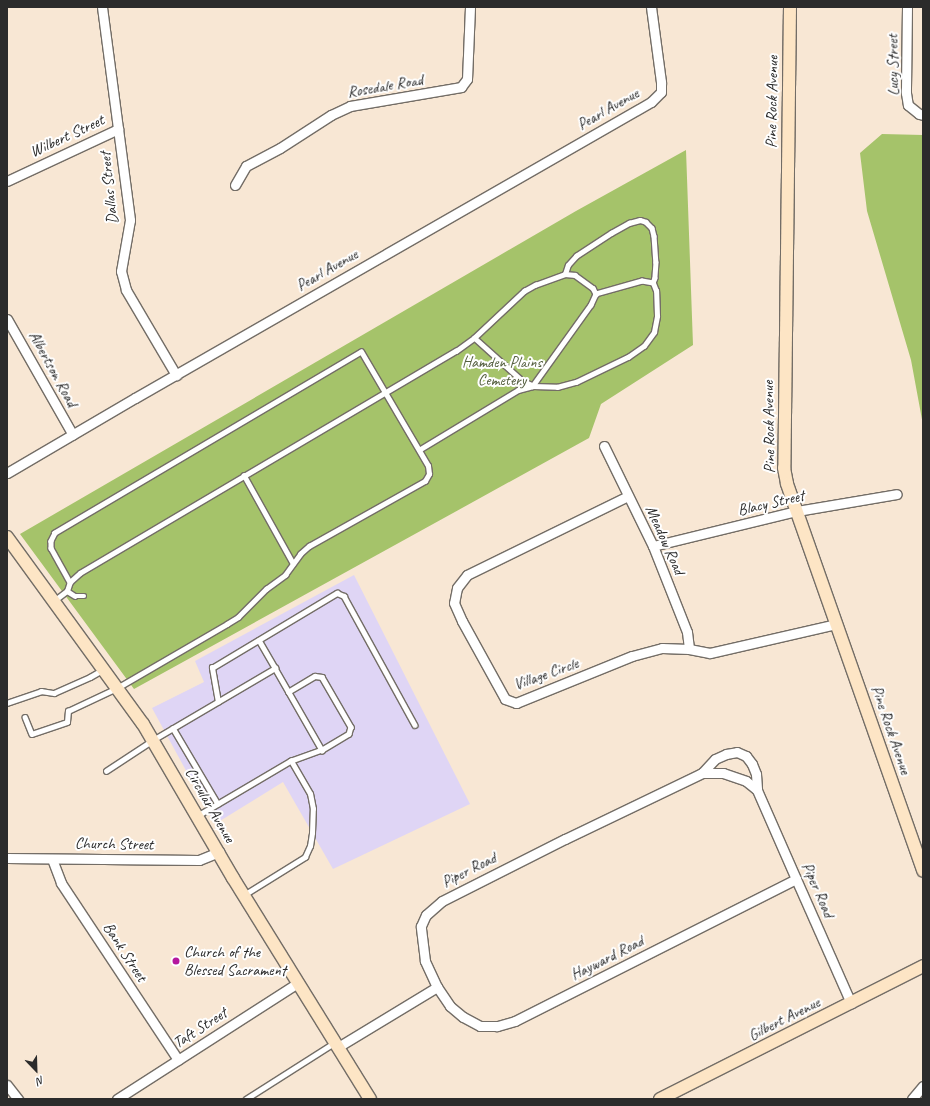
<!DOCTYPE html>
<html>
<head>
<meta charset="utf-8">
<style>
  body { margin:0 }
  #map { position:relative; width:930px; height:1106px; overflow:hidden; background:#f8e7d4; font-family:Caveat,sans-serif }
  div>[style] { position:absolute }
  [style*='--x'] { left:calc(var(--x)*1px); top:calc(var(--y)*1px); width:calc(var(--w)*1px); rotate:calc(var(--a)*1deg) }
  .built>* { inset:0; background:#dfd5f5 }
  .green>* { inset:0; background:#a5c36a }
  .roads { filter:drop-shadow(1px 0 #736d66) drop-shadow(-1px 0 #736d66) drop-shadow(0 1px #736d66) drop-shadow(0 -1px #736d66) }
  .lane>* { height:4.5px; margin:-2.25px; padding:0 2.25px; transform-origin:2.25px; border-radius:2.25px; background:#fff }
  .street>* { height:9px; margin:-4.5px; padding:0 4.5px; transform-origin:4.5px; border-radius:4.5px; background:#fff }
  .secondary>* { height:12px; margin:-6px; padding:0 6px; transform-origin:6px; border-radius:6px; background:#fde5c5 }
  .dots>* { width:11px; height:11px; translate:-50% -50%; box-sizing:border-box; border:2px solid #fff; border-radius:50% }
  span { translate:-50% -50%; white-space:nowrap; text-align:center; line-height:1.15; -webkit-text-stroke:4px #fff; paint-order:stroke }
  .street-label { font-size:16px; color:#2b2b2b }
  .park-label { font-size:16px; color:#566041 }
  .poi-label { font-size:16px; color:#2b2b2b }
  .left { translate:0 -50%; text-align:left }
  .frame { position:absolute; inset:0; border:8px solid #2b2b2b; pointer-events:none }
  .north { position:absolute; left:16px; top:1050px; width:40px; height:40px; -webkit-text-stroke:3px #fff; paint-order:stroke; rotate:157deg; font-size:11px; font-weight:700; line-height:16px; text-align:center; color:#2b2b2b }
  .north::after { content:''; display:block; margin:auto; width:14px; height:18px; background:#2b2b2b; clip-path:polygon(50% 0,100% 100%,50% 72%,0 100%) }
</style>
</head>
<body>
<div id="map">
  <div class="built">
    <i style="clip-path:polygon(354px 575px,470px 804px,333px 869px,283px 782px,215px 824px,152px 708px,204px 682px,195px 661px)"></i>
  </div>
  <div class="green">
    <i style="clip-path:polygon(882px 134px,923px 135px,923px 425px,911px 360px,867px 211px,860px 153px)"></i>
    <i style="clip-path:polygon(686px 150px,693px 345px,601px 404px,589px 438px,134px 689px,20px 534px,576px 211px)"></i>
  </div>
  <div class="roads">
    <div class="lane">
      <i style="--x:565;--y:274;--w:9;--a:-72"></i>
      <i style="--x:568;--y:265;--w:12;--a:-48"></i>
      <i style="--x:576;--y:256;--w:42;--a:-33.3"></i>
      <i style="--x:611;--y:233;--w:21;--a:-29"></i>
      <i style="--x:629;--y:223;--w:11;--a:-15"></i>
      <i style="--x:640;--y:220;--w:6;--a:18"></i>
      <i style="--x:646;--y:222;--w:8;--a:45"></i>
      <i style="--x:652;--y:228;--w:8;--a:76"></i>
      <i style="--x:654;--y:236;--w:26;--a:86"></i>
      <i style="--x:656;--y:262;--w:16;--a:94"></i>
      <i style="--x:655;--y:278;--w:5;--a:112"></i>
      <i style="--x:419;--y:450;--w:116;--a:-31.2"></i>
      <i style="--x:518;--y:390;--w:16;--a:-15"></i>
      <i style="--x:533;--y:386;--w:24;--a:2"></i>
      <i style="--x:557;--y:387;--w:20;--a:-15"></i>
      <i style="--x:576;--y:382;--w:58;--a:-25.7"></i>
      <i style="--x:628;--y:357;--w:19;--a:-35"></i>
      <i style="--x:644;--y:346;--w:17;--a:-54"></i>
      <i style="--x:654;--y:332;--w:16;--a:-79"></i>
      <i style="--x:657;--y:316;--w:25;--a:-92"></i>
      <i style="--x:656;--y:291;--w:9;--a:-111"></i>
      <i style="--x:653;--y:283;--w:11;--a:-170"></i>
      <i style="--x:642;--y:281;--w:48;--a:164.2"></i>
      <i style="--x:244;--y:475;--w:101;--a:60.9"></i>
      <i style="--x:67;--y:591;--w:9;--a:32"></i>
      <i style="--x:75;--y:596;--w:9;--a:0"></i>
      <i style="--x:55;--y:600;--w:15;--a:-37"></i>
      <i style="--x:67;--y:591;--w:9;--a:-72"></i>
      <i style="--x:70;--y:582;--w:13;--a:-42"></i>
      <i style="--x:80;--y:573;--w:437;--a:-30.6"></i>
      <i style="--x:456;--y:351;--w:22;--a:-36"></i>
      <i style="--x:474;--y:338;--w:69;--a:-43.2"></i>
      <i style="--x:524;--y:291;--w:13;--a:-29"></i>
      <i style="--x:535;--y:285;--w:32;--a:-20"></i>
      <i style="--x:565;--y:274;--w:10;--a:6"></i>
      <i style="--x:575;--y:275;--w:22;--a:36"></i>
      <i style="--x:593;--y:288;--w:7;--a:63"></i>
      <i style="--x:596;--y:294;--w:12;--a:114"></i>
      <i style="--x:591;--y:305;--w:100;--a:125.6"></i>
      <i style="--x:533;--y:386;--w:12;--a:-156"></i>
      <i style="--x:522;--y:381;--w:64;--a:-138.1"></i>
      <i style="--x:259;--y:640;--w:32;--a:60"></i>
      <i style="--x:288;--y:692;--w:31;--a:-31"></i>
      <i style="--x:315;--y:676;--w:7;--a:8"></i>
      <i style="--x:322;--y:677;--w:58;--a:59.9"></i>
      <i style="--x:351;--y:727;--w:7;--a:106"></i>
      <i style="--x:349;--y:734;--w:31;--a:149"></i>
      <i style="--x:218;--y:702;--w:35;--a:-100"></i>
      <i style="--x:212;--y:668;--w:146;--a:-31"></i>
      <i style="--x:337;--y:593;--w:8;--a:23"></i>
      <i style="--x:344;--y:596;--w:147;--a:61.2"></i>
      <i style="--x:7;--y:703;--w:36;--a:-19"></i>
      <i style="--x:41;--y:691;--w:13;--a:9"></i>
      <i style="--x:54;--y:693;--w:39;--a:-24"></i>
      <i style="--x:90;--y:677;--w:14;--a:-30"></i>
      <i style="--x:25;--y:717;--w:18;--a:68"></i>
      <i style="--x:32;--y:734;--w:37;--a:-19"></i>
      <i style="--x:67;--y:722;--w:11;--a:-85"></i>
      <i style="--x:68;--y:711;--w:54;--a:-25.1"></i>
      <i style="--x:117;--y:688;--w:127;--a:-30.2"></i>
      <i style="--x:227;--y:624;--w:13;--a:-32"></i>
      <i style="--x:238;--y:617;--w:40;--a:-45"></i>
      <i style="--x:266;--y:589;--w:24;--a:-36"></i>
      <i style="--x:285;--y:575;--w:26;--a:-54"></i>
      <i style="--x:300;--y:554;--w:12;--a:-42"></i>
      <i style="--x:309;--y:546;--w:133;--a:-29.3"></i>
      <i style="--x:425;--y:481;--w:8;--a:-60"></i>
      <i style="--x:429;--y:474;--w:8;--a:-97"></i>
      <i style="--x:428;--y:466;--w:132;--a:-120.4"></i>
      <i style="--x:361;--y:352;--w:356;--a:149.4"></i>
      <i style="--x:55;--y:533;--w:9;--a:117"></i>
      <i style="--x:51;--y:541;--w:7;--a:90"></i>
      <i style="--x:51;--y:548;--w:39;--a:61"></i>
      <i style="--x:173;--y:728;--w:88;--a:59.4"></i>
      <i style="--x:106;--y:771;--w:56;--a:-33.4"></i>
      <i style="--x:153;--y:740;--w:142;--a:-30.5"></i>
      <i style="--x:275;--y:668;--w:95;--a:60.2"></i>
      <i style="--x:322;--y:750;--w:33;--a:160"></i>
      <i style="--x:291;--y:761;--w:108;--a:149.4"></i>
      <i style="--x:244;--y:895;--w:72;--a:-31.9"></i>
      <i style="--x:305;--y:857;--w:12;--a:-66"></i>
      <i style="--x:310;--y:846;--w:13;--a:-81"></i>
      <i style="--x:312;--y:833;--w:24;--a:-88"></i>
      <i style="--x:313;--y:809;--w:15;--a:-101"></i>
      <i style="--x:310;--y:794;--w:38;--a:-120"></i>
      <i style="--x:246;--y:1099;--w:104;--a:-32.5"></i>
    </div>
    <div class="street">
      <i style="--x:102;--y:7;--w:215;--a:82.5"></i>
      <i style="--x:130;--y:220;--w:52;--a:100"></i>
      <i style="--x:121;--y:271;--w:20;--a:75"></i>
      <i style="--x:126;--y:290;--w:99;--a:59.5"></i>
      <i style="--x:907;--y:7;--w:86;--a:90.7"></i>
      <i style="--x:906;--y:93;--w:12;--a:81"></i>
      <i style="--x:908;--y:105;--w:14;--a:39"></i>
      <i style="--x:919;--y:114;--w:4;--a:14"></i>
      <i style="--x:7;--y:181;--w:123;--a:-25.1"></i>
      <i style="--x:235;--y:185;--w:22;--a:-60"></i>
      <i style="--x:246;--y:166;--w:38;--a:-28"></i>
      <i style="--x:280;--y:148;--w:61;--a:-32.9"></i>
      <i style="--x:331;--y:115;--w:21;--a:-25"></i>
      <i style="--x:350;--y:106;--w:113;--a:-9.7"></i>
      <i style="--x:461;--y:87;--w:10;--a:-53"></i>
      <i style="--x:467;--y:79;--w:72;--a:-87.6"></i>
      <i style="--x:7;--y:319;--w:133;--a:60.4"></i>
      <i style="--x:604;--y:446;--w:111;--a:63.9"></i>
      <i style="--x:653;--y:546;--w:92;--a:68.4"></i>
      <i style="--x:687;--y:632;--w:17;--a:83"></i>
      <i style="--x:7;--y:473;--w:148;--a:-30.4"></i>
      <i style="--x:135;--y:398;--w:595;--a:-29.84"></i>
      <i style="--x:651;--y:102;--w:14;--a:-45"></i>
      <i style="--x:661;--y:92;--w:10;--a:-90"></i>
      <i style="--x:661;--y:82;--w:76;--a:-97.6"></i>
      <i style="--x:628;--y:496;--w:179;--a:153.9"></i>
      <i style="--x:467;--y:575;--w:16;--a:128"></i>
      <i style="--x:457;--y:588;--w:15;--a:101"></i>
      <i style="--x:454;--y:603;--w:20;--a:66"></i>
      <i style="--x:462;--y:621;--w:89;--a:61.1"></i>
      <i style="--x:505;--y:699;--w:12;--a:20"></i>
      <i style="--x:516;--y:703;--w:125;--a:-22.1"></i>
      <i style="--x:632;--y:656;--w:31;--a:-15"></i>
      <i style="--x:662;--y:648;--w:27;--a:2"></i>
      <i style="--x:689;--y:649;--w:21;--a:11"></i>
      <i style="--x:710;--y:653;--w:130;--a:-12.9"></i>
      <i style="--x:653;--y:546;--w:148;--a:-13.7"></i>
      <i style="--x:797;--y:511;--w:101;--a:-9.6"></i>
      <i style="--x:702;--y:773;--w:19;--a:-47"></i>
      <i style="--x:715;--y:759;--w:12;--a:-24"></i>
      <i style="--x:726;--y:754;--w:11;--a:-10"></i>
      <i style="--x:737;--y:752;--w:10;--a:24"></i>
      <i style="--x:746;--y:756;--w:10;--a:53"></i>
      <i style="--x:752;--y:764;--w:11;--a:68"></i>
      <i style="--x:756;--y:774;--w:16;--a:86"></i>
      <i style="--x:7;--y:858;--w:192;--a:0.6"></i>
      <i style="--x:199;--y:860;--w:22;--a:-22"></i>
      <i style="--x:52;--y:859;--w:26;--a:69"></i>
      <i style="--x:61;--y:883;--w:212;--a:56.5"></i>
      <i style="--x:796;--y:879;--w:315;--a:153.2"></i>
      <i style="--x:515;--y:1021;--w:19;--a:164"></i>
      <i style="--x:497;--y:1026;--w:17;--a:180"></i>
      <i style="--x:480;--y:1026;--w:19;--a:-152"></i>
      <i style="--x:463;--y:1017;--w:17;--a:-140"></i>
      <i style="--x:450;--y:1006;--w:23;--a:-124"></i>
      <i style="--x:437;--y:987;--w:29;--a:-115"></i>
      <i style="--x:425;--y:961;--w:35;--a:-97"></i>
      <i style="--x:421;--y:926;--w:12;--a:-66"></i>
      <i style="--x:426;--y:915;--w:21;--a:-41"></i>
      <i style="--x:442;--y:901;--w:138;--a:-26.8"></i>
      <i style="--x:565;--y:839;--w:152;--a:-25.7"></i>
      <i style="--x:702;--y:773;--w:21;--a:0"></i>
      <i style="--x:723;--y:773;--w:24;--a:19"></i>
      <i style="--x:746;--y:781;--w:14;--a:39"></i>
      <i style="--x:757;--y:790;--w:97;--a:66.3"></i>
      <i style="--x:796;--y:879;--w:136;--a:66.1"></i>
      <i style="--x:338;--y:1047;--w:116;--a:-31.2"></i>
      <i style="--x:7;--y:1085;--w:18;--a:52"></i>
      <i style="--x:117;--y:1099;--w:216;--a:-32.7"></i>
      <i style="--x:912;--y:1099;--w:17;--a:-50"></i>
    </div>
    <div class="secondary">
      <i style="--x:790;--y:7;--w:461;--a:90.7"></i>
      <i style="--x:784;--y:468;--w:16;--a:79"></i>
      <i style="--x:787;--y:484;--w:410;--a:70.6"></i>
      <i style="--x:7;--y:537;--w:231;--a:54"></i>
      <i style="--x:143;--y:724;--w:178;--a:59.7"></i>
      <i style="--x:233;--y:878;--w:260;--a:58.2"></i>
      <i style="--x:660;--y:1099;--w:295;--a:-26.8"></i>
    </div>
  </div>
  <div class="dots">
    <i style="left:176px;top:961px;background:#b5179e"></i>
  </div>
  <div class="street-label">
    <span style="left:893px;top:65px;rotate:-91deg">Lucy Street</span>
    <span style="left:385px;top:86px;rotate:-10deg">Rosedale Road</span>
    <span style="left:772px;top:102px;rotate:-89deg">Pine Rock Avenue</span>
    <span style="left:608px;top:109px;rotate:-30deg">Pearl Avenue</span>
    <span style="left:67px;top:136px;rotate:-25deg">Wilbert Street</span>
    <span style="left:109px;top:188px;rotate:-96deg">Dallas Street</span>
    <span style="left:327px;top:270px;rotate:-30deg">Pearl Avenue</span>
    <span style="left:53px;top:369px;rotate:61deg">Albertson Road</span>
    <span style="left:769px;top:427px;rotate:-91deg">Pine Rock Avenue</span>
    <span style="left:771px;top:503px;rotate:-13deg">Blacy Street</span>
    <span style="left:665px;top:540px;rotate:66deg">Meadow Road</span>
    <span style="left:546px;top:674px;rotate:-20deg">Village Circle</span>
    <span style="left:891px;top:730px;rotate:71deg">Pine Rock Avenue</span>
    <span style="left:210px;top:805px;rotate:60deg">Circular Avenue</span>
    <span style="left:114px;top:844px;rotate:1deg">Church Street</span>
    <span style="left:469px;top:870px;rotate:-27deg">Piper Road</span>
    <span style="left:818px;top:890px;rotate:66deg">Piper Road</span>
    <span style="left:125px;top:952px;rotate:57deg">Bank Street</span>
    <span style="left:607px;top:958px;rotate:-27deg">Hayward Road</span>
    <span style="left:784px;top:1019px;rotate:-27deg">Gilbert Avenue</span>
    <span style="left:200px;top:1028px;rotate:-33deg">Taft Street</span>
  </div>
  <div class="park-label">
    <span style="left:502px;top:371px">Hamden Plains<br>Cemetery</span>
  </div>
  <div class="poi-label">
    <span class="left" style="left:184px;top:961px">Church of the<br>Blessed Sacrament</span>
  </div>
  <div class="frame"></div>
  <div class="north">N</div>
</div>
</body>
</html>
